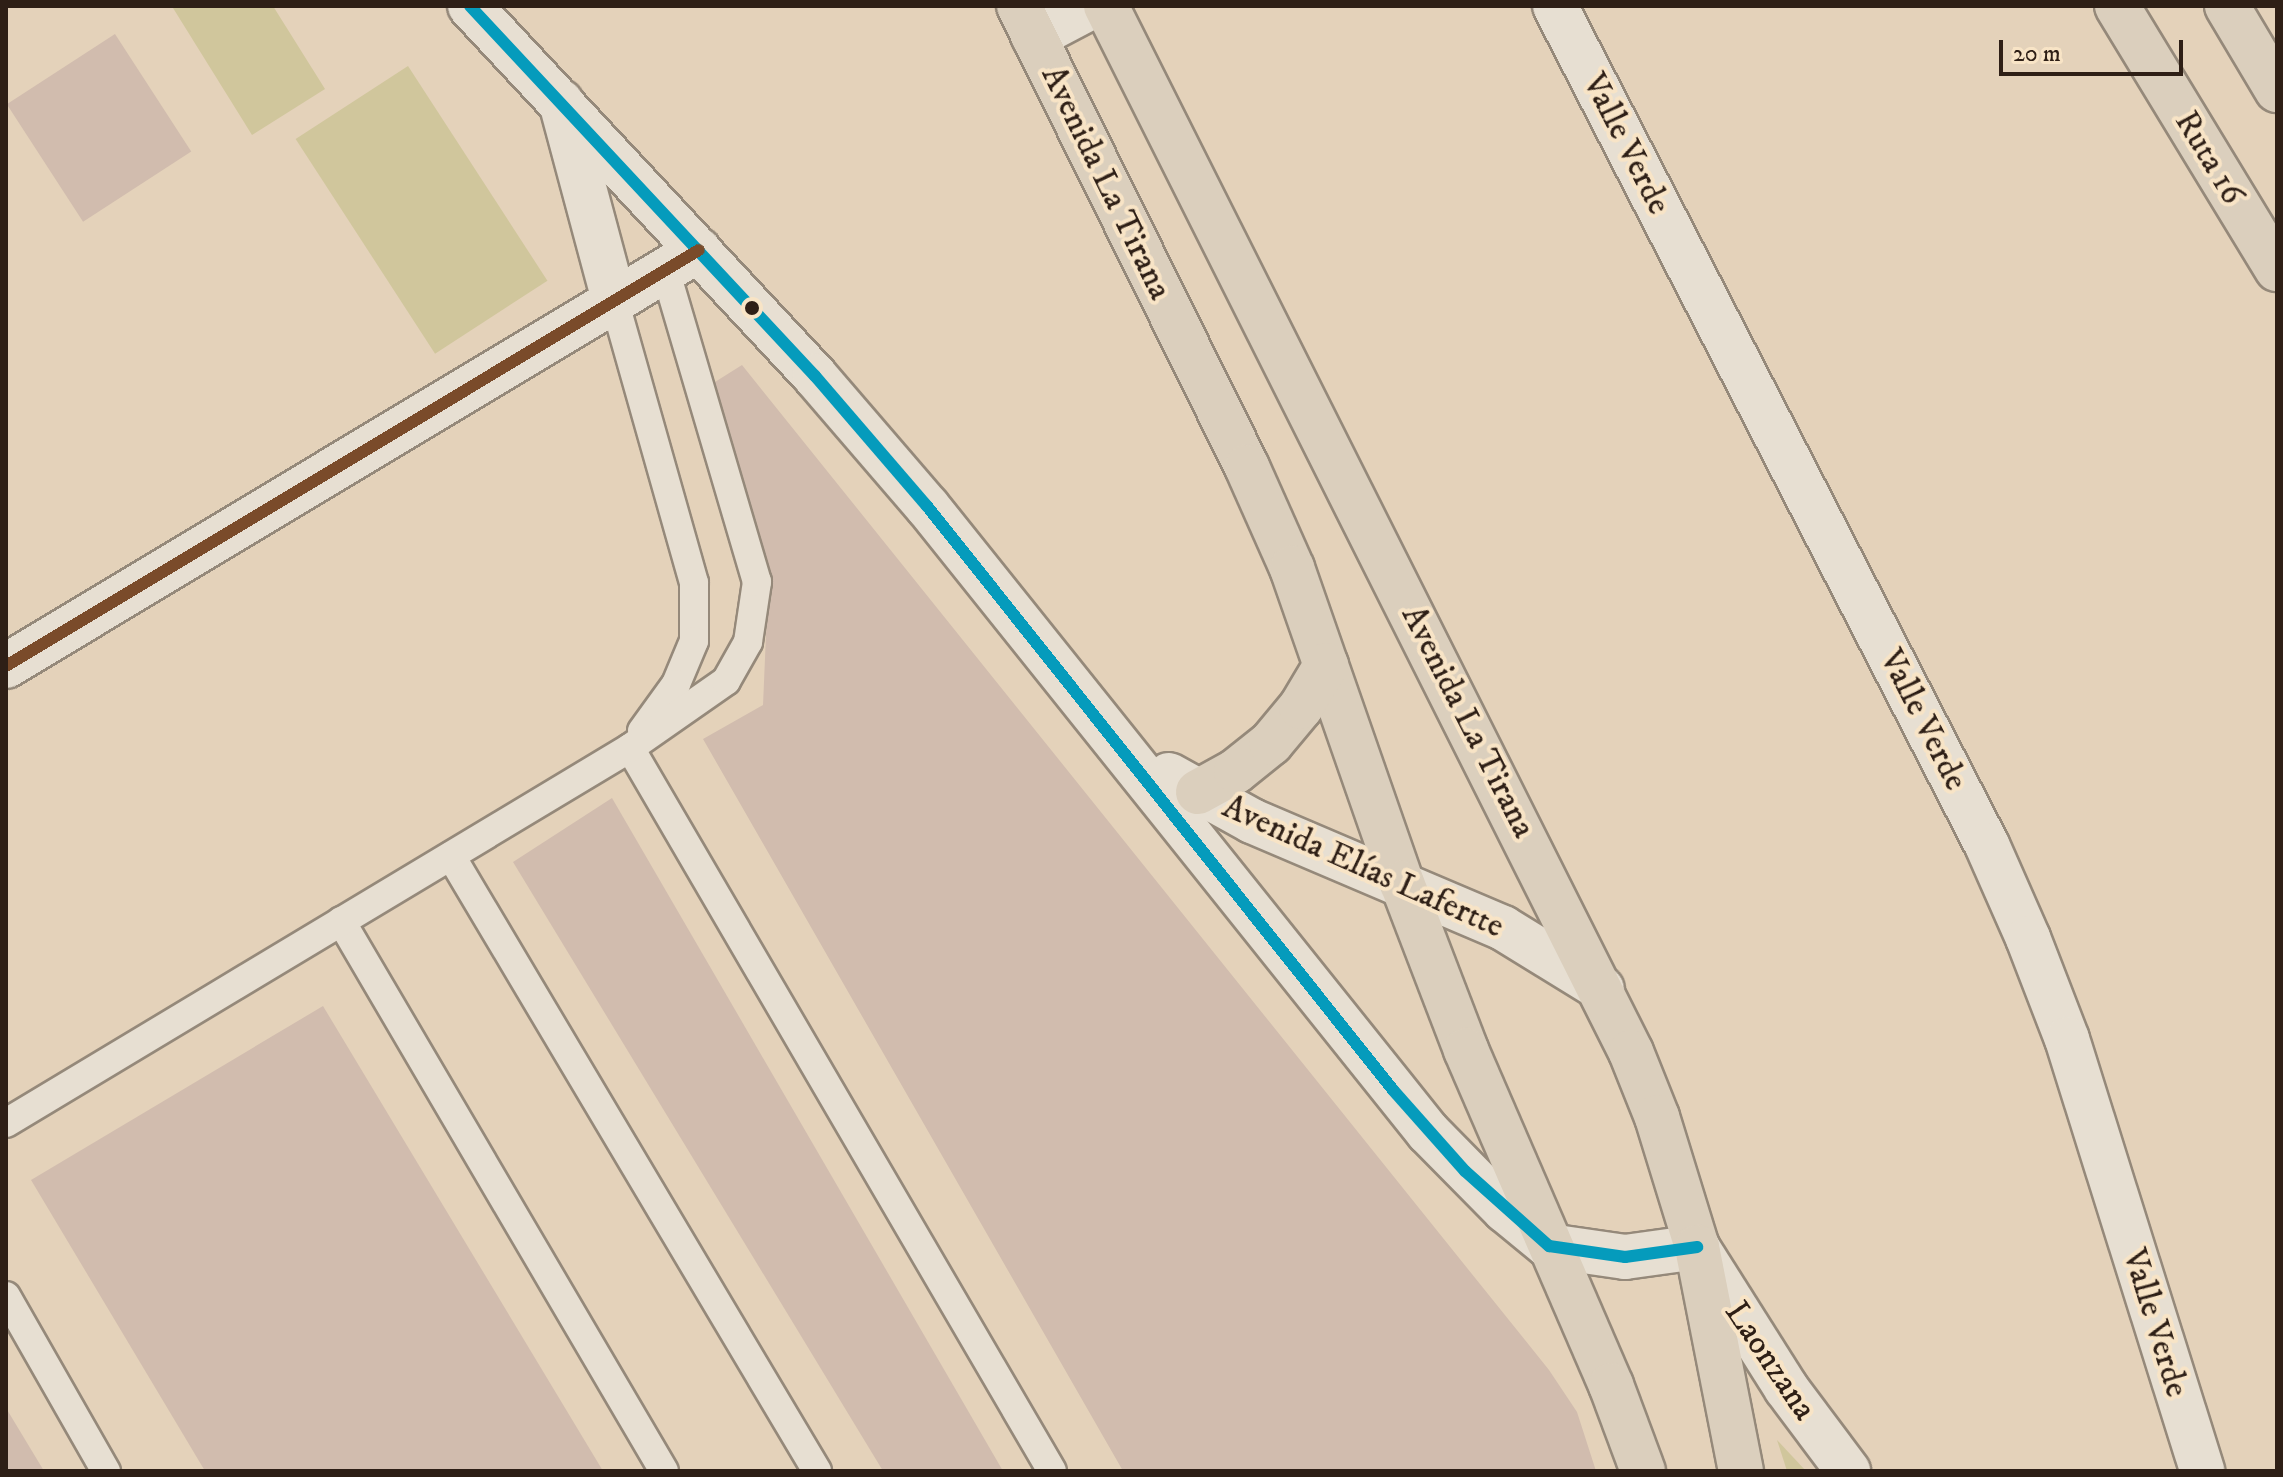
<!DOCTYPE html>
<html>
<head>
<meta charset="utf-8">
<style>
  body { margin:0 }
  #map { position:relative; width:2283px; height:1477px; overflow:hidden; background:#e4d2ba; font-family:"IM FELL DW Pica",serif }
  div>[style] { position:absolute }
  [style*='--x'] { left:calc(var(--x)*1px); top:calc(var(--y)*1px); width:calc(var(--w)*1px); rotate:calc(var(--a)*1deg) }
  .green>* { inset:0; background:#d0c69c; transform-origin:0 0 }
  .building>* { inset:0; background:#d1bcae; transform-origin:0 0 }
  .roads { filter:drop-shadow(2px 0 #95897a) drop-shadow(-2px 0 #95897a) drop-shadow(0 2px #95897a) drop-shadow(0 -2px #95897a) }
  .lane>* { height:28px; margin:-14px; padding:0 14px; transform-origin:14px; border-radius:14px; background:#e7dfd2 }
  .street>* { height:44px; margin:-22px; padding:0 22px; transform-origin:22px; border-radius:22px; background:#e7dfd2 }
  .secondary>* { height:44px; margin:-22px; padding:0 22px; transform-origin:22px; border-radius:22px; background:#e7dfd2 }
  .highway>* { height:44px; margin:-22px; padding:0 22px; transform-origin:22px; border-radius:22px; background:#dbcfbd }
  .bus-1>* { height:12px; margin:-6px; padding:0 6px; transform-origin:6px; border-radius:6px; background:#059bbc }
  .bus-2>* { height:12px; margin:-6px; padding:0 6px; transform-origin:6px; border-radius:6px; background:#7a4b2a }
  .dots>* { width:22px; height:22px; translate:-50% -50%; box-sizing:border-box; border:4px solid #f8e4c6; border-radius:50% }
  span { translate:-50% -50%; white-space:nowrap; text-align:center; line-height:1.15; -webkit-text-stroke:8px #f8e4c6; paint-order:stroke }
  .street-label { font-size:34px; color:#2e1f16 }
  .frame { position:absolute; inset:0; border:8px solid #2e1f16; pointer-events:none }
  .scale { position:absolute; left:1999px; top:40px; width:184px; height:36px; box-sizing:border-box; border:4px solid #2e1f16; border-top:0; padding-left:10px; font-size:24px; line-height:28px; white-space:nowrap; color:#2e1f16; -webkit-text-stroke:6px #f8e4c6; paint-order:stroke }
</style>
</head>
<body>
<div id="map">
  <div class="green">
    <i style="clip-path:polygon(176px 6px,273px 6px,325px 89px,252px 135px,173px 8px)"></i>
    <i style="left:408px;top:66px;width:256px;height:134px;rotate:57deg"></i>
    <i style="clip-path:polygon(1777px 1440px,1806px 1471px,1787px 1471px)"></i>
  </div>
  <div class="building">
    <i style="left:115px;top:34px;width:140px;height:129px;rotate:57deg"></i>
    <i style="clip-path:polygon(742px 365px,1549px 1370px,1577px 1412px,1596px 1471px,1123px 1471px,703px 739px,763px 705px,768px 588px,707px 387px)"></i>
    <i style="clip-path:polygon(612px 798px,1003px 1471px,883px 1471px,513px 862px)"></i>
    <i style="clip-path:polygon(323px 1006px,603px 1471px,205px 1471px,31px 1180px)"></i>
    <i style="clip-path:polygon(6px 1408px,44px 1471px,6px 1471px)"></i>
  </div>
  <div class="roads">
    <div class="lane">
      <i style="--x:614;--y:300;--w:294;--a:74.2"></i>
      <i style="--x:694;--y:583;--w:58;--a:90"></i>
      <i style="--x:694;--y:641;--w:47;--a:112.7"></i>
      <i style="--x:676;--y:684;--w:58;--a:125.9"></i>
      <i style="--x:630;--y:748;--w:837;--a:59.73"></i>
      <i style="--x:451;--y:856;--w:716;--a:59.24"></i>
      <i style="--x:341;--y:921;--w:638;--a:59.58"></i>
      <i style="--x:6;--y:1123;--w:728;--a:-31"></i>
      <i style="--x:630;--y:748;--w:117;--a:-34.9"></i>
      <i style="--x:726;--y:681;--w:45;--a:-60.6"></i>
      <i style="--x:748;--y:642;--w:61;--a:-81.5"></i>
      <i style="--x:757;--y:582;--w:325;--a:-106.4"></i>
      <i style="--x:6;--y:1296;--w:202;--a:60.3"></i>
    </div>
    <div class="street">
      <i style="--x:1555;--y:6;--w:944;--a:62.76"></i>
      <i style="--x:1987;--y:845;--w:102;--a:66.2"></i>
      <i style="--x:2028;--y:938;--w:108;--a:68.9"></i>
      <i style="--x:2067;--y:1039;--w:453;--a:72.6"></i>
      <i style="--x:1034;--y:37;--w:67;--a:-27.7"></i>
      <i style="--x:561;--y:102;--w:205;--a:75"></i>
      <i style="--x:6;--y:666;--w:808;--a:-30.98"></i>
    </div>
    <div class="secondary">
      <i style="--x:470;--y:6;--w:506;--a:47"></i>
      <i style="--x:815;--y:376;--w:172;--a:49.3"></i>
      <i style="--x:927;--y:506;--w:802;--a:51.33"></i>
      <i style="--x:1428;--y:1132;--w:110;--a:45.4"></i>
      <i style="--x:1505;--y:1210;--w:57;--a:39.3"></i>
      <i style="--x:1549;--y:1246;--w:77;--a:8.2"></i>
      <i style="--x:1625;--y:1257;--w:73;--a:-7.9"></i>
      <i style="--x:1697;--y:1247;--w:167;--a:57.7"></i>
      <i style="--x:1786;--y:1388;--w:104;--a:53.2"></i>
      <i style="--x:1169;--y:775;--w:95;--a:29"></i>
      <i style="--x:1252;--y:821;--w:273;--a:23.1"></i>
      <i style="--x:1503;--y:928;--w:116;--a:31.6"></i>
    </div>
    <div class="highway">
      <i style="--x:1019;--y:6;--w:514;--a:63.68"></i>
      <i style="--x:1247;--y:467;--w:111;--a:66"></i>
      <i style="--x:1292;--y:568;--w:334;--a:70.8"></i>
      <i style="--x:1402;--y:883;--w:179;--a:69"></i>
      <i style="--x:1466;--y:1050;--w:365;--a:66.6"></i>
      <i style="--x:1611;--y:1385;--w:92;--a:69.6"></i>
      <i style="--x:1106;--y:6;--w:1170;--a:63.35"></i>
      <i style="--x:1631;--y:1052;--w:70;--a:68.2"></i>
      <i style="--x:1657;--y:1117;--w:136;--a:72.9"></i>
      <i style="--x:1697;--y:1247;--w:228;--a:78.9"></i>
      <i style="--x:2117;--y:6;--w:308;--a:58.7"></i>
      <i style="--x:2227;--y:6;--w:98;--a:59.2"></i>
      <i style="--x:1198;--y:792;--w:43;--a:-28.9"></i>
      <i style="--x:1236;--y:771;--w:45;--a:-38.7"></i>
      <i style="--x:1271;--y:743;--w:47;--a:-50.2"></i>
      <i style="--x:1301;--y:707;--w:49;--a:-59.2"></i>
    </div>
  </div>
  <div class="bus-1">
    <i style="--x:470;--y:6;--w:506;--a:47"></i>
    <i style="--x:815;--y:376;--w:172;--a:49.3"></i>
    <i style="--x:927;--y:506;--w:747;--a:51.41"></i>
    <i style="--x:1393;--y:1090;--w:108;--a:48.4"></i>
    <i style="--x:1465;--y:1171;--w:113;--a:41.8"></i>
    <i style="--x:1549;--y:1246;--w:77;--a:8.2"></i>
    <i style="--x:1625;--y:1257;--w:73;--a:-7.9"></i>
  </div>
  <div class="bus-2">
    <i style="--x:6;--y:666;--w:808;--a:-30.98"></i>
  </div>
  <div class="dots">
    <i style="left:752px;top:308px;background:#2e1f16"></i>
  </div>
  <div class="street-label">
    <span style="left:1626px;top:144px;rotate:63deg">Valle Verde</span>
    <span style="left:2209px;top:158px;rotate:59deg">Ruta 16</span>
    <span style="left:1106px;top:183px;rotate:64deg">Avenida La Tirana</span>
    <span style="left:1923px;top:720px;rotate:63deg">Valle Verde</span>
    <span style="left:1468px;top:722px;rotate:63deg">Avenida La Tirana</span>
    <span style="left:1363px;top:867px;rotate:24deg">Avenida Elías Lafertte</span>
    <span style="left:2155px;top:1323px;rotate:73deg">Valle Verde</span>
    <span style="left:1770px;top:1361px;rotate:56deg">Laonzana</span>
  </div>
  <div class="frame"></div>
  <div class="scale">20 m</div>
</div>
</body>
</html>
